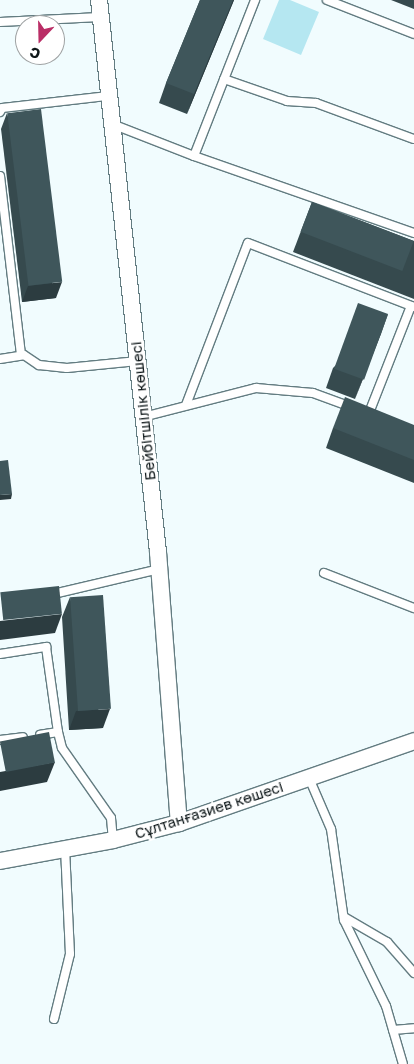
<!DOCTYPE html>
<html>
<head>
<meta charset="utf-8">
<style>
  body { margin:0 }
  #map { position:relative; width:414px; height:1064px; overflow:hidden; background:#f1fcfe; font-family:"Golos Text",sans-serif }
  div>[style] { position:absolute }
  [style*='--x'] { left:calc(var(--x)*1px); top:calc(var(--y)*1px); width:calc(var(--w)*1px); rotate:calc(var(--a)*1deg) }
  .green>* { inset:0; background:#b5e7f1 }
  .roads { filter:drop-shadow(1px 0 #637c81) drop-shadow(-1px 0 #637c81) drop-shadow(0 1px #637c81) drop-shadow(0 -1px #637c81) }
  .lane>* { height:8px; margin:-4px; padding:0 4px; transform-origin:4px; border-radius:4px; background:#fff }
  .street>* { height:16px; margin:-8px; padding:0 8px; transform-origin:8px; border-radius:8px; background:#fff }
  .wall>* { inset:0; background:#364a4e }
  .shaded-wall>* { inset:0; background:#2c3c40 }
  .building>* { inset:0; background:#3f565b; transform-origin:0 0 }
  span { translate:-50% -50%; white-space:nowrap; text-align:center; line-height:1.15; -webkit-text-stroke:5px #fff; paint-order:stroke }
  .street-label { font-size:15px; color:#0e1719 }
  .north { position:absolute; left:15px; top:15px; width:50px; height:50px; box-sizing:border-box; background:#fff; border:1px solid #9fa2a3; border-radius:50%; rotate:201deg; font-size:14px; font-weight:700; line-height:20px; text-align:center; color:#0e1719 }
  .north::after { content:''; display:block; margin:auto; width:18px; height:22px; background:#ba2e66; clip-path:polygon(50% 0,100% 100%,50% 72%,0 100%) }
</style>
</head>
<body>
<div id="map">
  <div class="green">
    <i style="clip-path:polygon(279px 0,290px 0,319px 12px,301px 55px,263px 39px)"></i>
  </div>
  <div class="roads">
    <div class="lane">
      <i style="--x:327;--y:0;--w:93;--a:21.3"></i>
      <i style="--x:0;--y:22;--w:100;--a:-2.9"></i>
      <i style="--x:224;--y:79;--w:67;--a:19.2"></i>
      <i style="--x:287;--y:101;--w:29;--a:4"></i>
      <i style="--x:316;--y:103;--w:104;--a:20.2"></i>
      <i style="--x:0;--y:112;--w:4;--a:-63"></i>
      <i style="--x:2;--y:108;--w:107;--a:-6.5"></i>
      <i style="--x:112;--y:124;--w:88;--a:21.3"></i>
      <i style="--x:194;--y:156;--w:168;--a:-68.6"></i>
      <i style="--x:194;--y:156;--w:233;--a:19.3"></i>
      <i style="--x:0;--y:176;--w:180;--a:83.3"></i>
      <i style="--x:0;--y:359;--w:24;--a:-9"></i>
      <i style="--x:24;--y:355;--w:18;--a:34"></i>
      <i style="--x:39;--y:365;--w:28;--a:6"></i>
      <i style="--x:67;--y:368;--w:71;--a:-5.6"></i>
      <i style="--x:186;--y:405;--w:173;--a:-69.1"></i>
      <i style="--x:248;--y:243;--w:178;--a:21.1"></i>
      <i style="--x:369;--y:413;--w:115;--a:-68.6"></i>
      <i style="--x:143;--y:417;--w:117;--a:-14.4"></i>
      <i style="--x:256;--y:388;--w:57;--a:5"></i>
      <i style="--x:313;--y:393;--w:40;--a:20.2"></i>
      <i style="--x:324;--y:573;--w:97;--a:21.3"></i>
      <i style="--x:49;--y:595;--w:114;--a:-13.2"></i>
      <i style="--x:0;--y:654;--w:47;--a:-8.7"></i>
      <i style="--x:46;--y:647;--w:86;--a:82"></i>
      <i style="--x:58;--y:732;--w:18;--a:171"></i>
      <i style="--x:58;--y:732;--w:16;--a:76"></i>
      <i style="--x:62;--y:748;--w:85;--a:55"></i>
      <i style="--x:111;--y:818;--w:22;--a:85"></i>
      <i style="--x:0;--y:740;--w:23;--a:-7"></i>
      <i style="--x:309;--y:778;--w:56;--a:66.7"></i>
      <i style="--x:331;--y:829;--w:92;--a:81.9"></i>
      <i style="--x:344;--y:920;--w:96;--a:64"></i>
      <i style="--x:386;--y:1006;--w:60;--a:73.7"></i>
      <i style="--x:344;--y:917;--w:50;--a:30.2"></i>
      <i style="--x:387;--y:942;--w:41;--a:48.9"></i>
      <i style="--x:54;--y:1019;--w:67;--a:-76.2"></i>
      <i style="--x:70;--y:954;--w:105;--a:-92.7"></i>
      <i style="--x:393;--y:1030;--w:21;--a:-5"></i>
    </div>
    <div class="street">
      <i style="--x:99;--y:0;--w:555;--a:83.9"></i>
      <i style="--x:158;--y:552;--w:272;--a:85.6"></i>
      <i style="--x:0;--y:861;--w:115;--a:-10.5"></i>
      <i style="--x:113;--y:840;--w:68;--a:-14.4"></i>
      <i style="--x:179;--y:823;--w:249;--a:-19.2"></i>
    </div>
  </div>
  <div class="wall">
    <i style="clip-path:polygon(200px 0,234px 0,187px 114px,159px 103px,166px 83px)"></i>
    <i style="clip-path:polygon(391px 0,414px 0,414px 9px)"></i>
    <i style="clip-path:polygon(7px 113px,56px 298px,22px 302px,1px 129px)"></i>
    <i style="clip-path:polygon(312px 202px,414px 241px,414px 299px,293px 252px)"></i>
    <i style="clip-path:polygon(388px 314px,355px 399px,326px 388px,333px 368px)"></i>
    <i style="clip-path:polygon(414px 425px,414px 483px,326px 448px,333px 428px)"></i>
    <i style="clip-path:polygon(70px 597px,103px 728px,69px 730px,62px 617px)"></i>
  </div>
  <div class="shaded-wall">
    <i style="clip-path:polygon(233px 0,234px 0,187px 114px,194px 94px)"></i>
    <i style="clip-path:polygon(62px 282px,56px 298px,22px 302px,28px 286px)"></i>
    <i style="clip-path:polygon(388px 314px,381px 334px,355px 399px,362px 380px)"></i>
    <i style="clip-path:polygon(12px 494px,11px 499px,0 500px,0 495px)"></i>
    <i style="clip-path:polygon(62px 614px,55px 633px,0 640px,0 621px)"></i>
    <i style="clip-path:polygon(110px 709px,103px 728px,69px 730px,76px 711px)"></i>
    <i style="clip-path:polygon(55px 762px,47px 782px,0 791px,0 772px)"></i>
  </div>
  <div class="building">
    <i style="clip-path:polygon(200px 0,233px 0,194px 94px,166px 83px)"></i>
    <i style="left:41px;top:109px;width:174px;height:34px;rotate:83deg"></i>
    <i style="left:312px;top:202px;width:109px;height:32px;rotate:21deg"></i>
    <i style="left:358px;top:303px;width:32px;height:70px;rotate:20deg"></i>
    <i style="clip-path:polygon(345px 397px,414px 425px,414px 460px,333px 428px)"></i>
    <i style="clip-path:polygon(8px 460px,12px 494px,0 495px,0 461px)"></i>
    <i style="left:59px;top:586px;width:28px;height:59px;rotate:84deg"></i>
    <i style="left:103px;top:595px;width:114px;height:33px;rotate:86deg"></i>
    <i style="left:49px;top:732px;width:31px;height:50px;rotate:79deg"></i>
  </div>
  <div class="street-label">
    <span style="left:143px;top:411px;rotate:-96deg">Бейбітшілік көшесі</span>
    <span style="left:209px;top:810px;rotate:-18deg">Сұлтанғазиев көшесі</span>
  </div>
  <div class="north">С</div>
</div>
</body>
</html>
